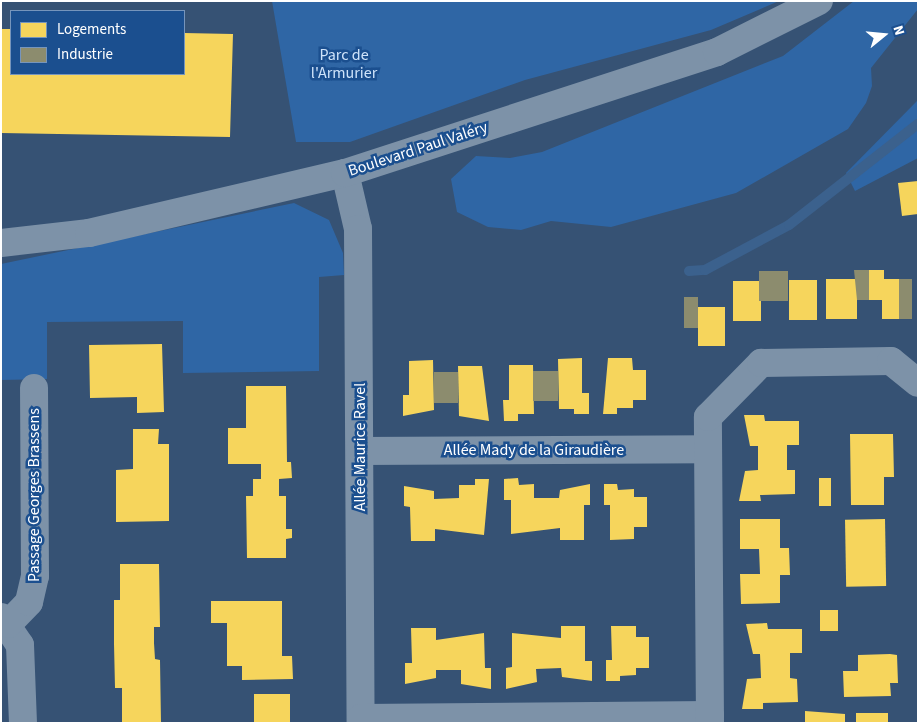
<!DOCTYPE html>
<html>
<head>
<meta charset="utf-8">
<style>
  body { margin:0 }
  #map { position:relative; width:919px; height:724px; overflow:hidden; background:#365274; font-family:"Source Sans 3",sans-serif }
  div>[style] { position:absolute }
  [style*='--x'] { left:calc(var(--x)*1px); top:calc(var(--y)*1px); width:calc(var(--w)*1px); rotate:calc(var(--a)*1deg) }
  .green>* { inset:0; background:#2f66a5 }
  .homes>* { inset:0; background:#f6d55c; transform-origin:0 0 }
  .industry>* { inset:0; background:#8c8c6e; transform-origin:0 0 }
  .stream>* { height:10px; margin:-5px; padding:0 5px; transform-origin:5px; border-radius:5px; background:#3b618d }
  .minor>* { height:28px; margin:-14px; padding:0 14px; transform-origin:14px; border-radius:14px; background:#7d92a8 }
  .tertiary>* { height:28px; margin:-14px; padding:0 14px; transform-origin:14px; border-radius:14px; background:#7d92a8 }
  span { translate:-50% -50%; white-space:nowrap; text-align:center; line-height:1.15; -webkit-text-stroke:5px #1b4f8f; paint-order:stroke }
  .park-label { font-size:16px; color:#cfe3fa }
  .street-label { font-size:16px; color:#fff }
  .frame { position:absolute; inset:0; border:2px solid #fff; pointer-events:none }
  .legend { position:absolute; left:10px; top:10px; width:175px; height:65px; box-sizing:border-box; background:#1b4f8f; border:1px solid #7695bc; margin:0; padding:6px 9px; list-style:none; font-size:15px; color:#fff }
  .legend li { display:flex; align-items:center; gap:10px; height:25px }
  .legend b { width:25px; border:1px solid #7695bc }
  .north { position:absolute; left:859px; top:10px; width:50px; height:50px; -webkit-text-stroke:4px #1b4f8f; paint-order:stroke; rotate:73deg; font-size:14px; font-weight:700; line-height:20px; text-align:center; color:#fff }
  .north::after { content:''; display:block; margin:auto; width:18px; height:22px; background:#fff; clip-path:polygon(50% 0,100% 100%,50% 72%,0 100%) }
</style>
</head>
<body>
<div id="map">
  <div class="green">
    <i style="clip-path:polygon(272px 1px,779px 1px,711px 30px,525px 80px,350px 142px,296px 142px)"></i>
    <i style="clip-path:polygon(854px 1px,918px 1px,918px 9px,871px 68px,872px 86px,866px 103px,848px 129px,736px 193px,611px 227px,551px 221px,521px 230px,488px 227px,457px 212px,451px 179px,476px 156px,510px 158px,542px 152px,783px 56px)"></i>
    <i style="clip-path:polygon(918px 100px,918px 158px,855px 191px,846px 173px)"></i>
    <i style="clip-path:polygon(294px 203px,329px 220px,343px 253px,344px 275px,319px 277px,319px 371px,183px 373px,183px 321px,47px 322px,47px 379px,1px 380px,1px 264px)"></i>
  </div>
  <div class="homes">
    <i style="clip-path:polygon(1px 29px,11px 29px,11px 74px,184px 74px,184px 33px,233px 34px,230px 137px,1px 133px)"></i>
    <i style="clip-path:polygon(918px 181px,918px 214px,902px 216px,898px 183px)"></i>
    <i style="clip-path:polygon(869px 270px,884px 270px,884px 279px,899px 279px,900px 319px,882px 319px,882px 300px,869px 300px)"></i>
    <i style="left:857px;top:279px;width:40px;height:31px;rotate:90deg"></i>
    <i style="left:789px;top:280px;width:28px;height:40px"></i>
    <i style="left:733px;top:281px;width:28px;height:40px"></i>
    <i style="left:698px;top:307px;width:27px;height:39px"></i>
    <i style="clip-path:polygon(162px 344px,164px 412px,137px 413px,137px 397px,90px 398px,89px 345px)"></i>
    <i style="clip-path:polygon(582px 358px,582px 393px,589px 393px,589px 414px,574px 414px,574px 409px,559px 409px,558px 359px)"></i>
    <i style="clip-path:polygon(608px 358px,632px 358px,633px 370px,646px 370px,646px 400px,633px 400px,633px 408px,617px 408px,617px 414px,603px 414px)"></i>
    <i style="clip-path:polygon(433px 360px,434px 410px,403px 416px,403px 395px,409px 395px,409px 361px)"></i>
    <i style="clip-path:polygon(509px 365px,533px 365px,534px 414px,518px 414px,518px 421px,504px 421px,503px 400px,509px 400px)"></i>
    <i style="clip-path:polygon(458px 366px,482px 366px,489px 421px,459px 416px)"></i>
    <i style="clip-path:polygon(246px 386px,286px 386px,287px 462px,291px 462px,292px 478px,279px 479px,279px 496px,286px 496px,286px 529px,292px 529px,292px 538px,286px 539px,286px 558px,247px 558px,246px 496px,253px 496px,253px 479px,261px 479px,261px 464px,228px 464px,228px 428px,246px 428px)"></i>
    <i style="clip-path:polygon(744px 415px,764px 415px,765px 421px,799px 421px,799px 445px,787px 445px,787px 470px,795px 470px,795px 494px,760px 495px,761px 501px,739px 501px,745px 471px,758px 470px,758px 446px,750px 446px)"></i>
    <i style="clip-path:polygon(133px 429px,159px 429px,158px 444px,169px 444px,169px 521px,116px 522px,116px 470px,133px 469px)"></i>
    <i style="clip-path:polygon(850px 434px,893px 434px,894px 477px,884px 477px,884px 505px,851px 505px)"></i>
    <i style="clip-path:polygon(518px 478px,519px 485px,534px 484px,534px 498px,559px 498px,560px 490px,590px 484px,590px 505px,584px 505px,584px 540px,560px 540px,560px 528px,511px 534px,511px 500px,504px 500px,504px 479px)"></i>
    <i style="left:819px;top:478px;width:12px;height:28px"></i>
    <i style="clip-path:polygon(475px 479px,489px 479px,484px 535px,435px 529px,435px 541px,411px 541px,410px 507px,404px 506px,404px 486px,434px 491px,434px 499px,459px 498px,459px 485px,475px 485px)"></i>
    <i style="clip-path:polygon(604px 484px,617px 484px,618px 490px,634px 489px,634px 497px,647px 497px,647px 527px,634px 527px,634px 539px,610px 540px,610px 505px,604px 505px)"></i>
    <i style="clip-path:polygon(740px 519px,780px 519px,780px 548px,789px 548px,790px 575px,780px 575px,780px 603px,741px 604px,740px 574px,760px 574px,759px 549px,740px 549px)"></i>
    <i style="left:885px;top:519px;width:67px;height:40px;rotate:89deg"></i>
    <i style="clip-path:polygon(120px 564px,159px 564px,160px 627px,154px 627px,154px 643px,155px 659px,160px 660px,161px 723px,122px 723px,122px 688px,115px 688px,114px 644px,114px 600px,120px 600px)"></i>
    <i style="clip-path:polygon(211px 601px,282px 601px,282px 656px,292px 656px,293px 679px,242px 680px,242px 666px,227px 666px,227px 623px,211px 623px)"></i>
    <i style="left:820px;top:610px;width:18px;height:21px"></i>
    <i style="clip-path:polygon(767px 623px,768px 629px,802px 629px,802px 653px,790px 653px,790px 678px,797px 679px,798px 702px,763px 703px,763px 709px,742px 709px,747px 679px,761px 678px,760px 654px,753px 654px,746px 624px)"></i>
    <i style="clip-path:polygon(561px 626px,585px 626px,585px 661px,592px 661px,592px 681px,562px 677px,561px 668px,536px 669px,537px 682px,506px 689px,506px 668px,512px 667px,512px 633px,561px 638px)"></i>
    <i style="clip-path:polygon(611px 626px,636px 626px,636px 637px,649px 637px,649px 668px,636px 668px,636px 675px,620px 676px,620px 681px,606px 681px,606px 660px,612px 660px)"></i>
    <i style="clip-path:polygon(411px 628px,436px 628px,436px 640px,484px 633px,485px 668px,491px 668px,491px 689px,461px 684px,461px 670px,436px 670px,436px 678px,405px 684px,405px 663px,412px 663px)"></i>
    <i style="clip-path:polygon(890px 654px,897px 655px,898px 683px,890px 683px,891px 696px,844px 697px,843px 671px,858px 671px,858px 655px)"></i>
    <i style="left:254px;top:694px;width:36px;height:29px"></i>
    <i style="clip-path:polygon(805px 711px,845px 714px,845px 723px,805px 723px)"></i>
    <i style="left:888px;top:713px;width:10px;height:32px;rotate:90deg"></i>
  </div>
  <div class="industry">
    <i style="clip-path:polygon(854px 270px,869px 270px,869px 300px,857px 300px)"></i>
    <i style="left:759px;top:271px;width:29px;height:30px"></i>
    <i style="left:899px;top:279px;width:13px;height:40px"></i>
    <i style="left:684px;top:297px;width:14px;height:31px"></i>
    <i style="left:533px;top:371px;width:25px;height:30px"></i>
    <i style="left:434px;top:372px;width:24px;height:31px"></i>
  </div>
  <div class="stream">
    <i style="--x:689;--y:271;--w:16;--a:-4"></i>
    <i style="--x:705;--y:270;--w:95;--a:-28.2"></i>
    <i style="--x:789;--y:225;--w:164;--a:-38.1"></i>
  </div>
  <div class="minor">
    <i style="--x:345;--y:173;--w:57;--a:76.9"></i>
    <i style="--x:358;--y:229;--w:494;--a:89.7"></i>
    <i style="--x:360;--y:451;--w:347;--a:-0.3"></i>
    <i style="--x:1;--y:617;--w:34;--a:56"></i>
    <i style="--x:20;--y:645;--w:78;--a:87.8"></i>
    <i style="--x:8;--y:624;--w:30;--a:-46"></i>
    <i style="--x:29;--y:602;--w:27;--a:-77"></i>
    <i style="--x:35;--y:576;--w:188;--a:-90.3"></i>
    <i style="--x:361;--y:718;--w:349;--a:-0.5"></i>
    <i style="--x:710;--y:723;--w:306;--a:-90.4"></i>
    <i style="--x:708;--y:417;--w:76;--a:-45.5"></i>
    <i style="--x:761;--y:363;--w:130;--a:-0.9"></i>
    <i style="--x:891;--y:361;--w:35;--a:39"></i>
  </div>
  <div class="tertiary">
    <i style="--x:1;--y:243;--w:89;--a:-6.5"></i>
    <i style="--x:89;--y:233;--w:263;--a:-13.2"></i>
    <i style="--x:345;--y:173;--w:391;--a:-18"></i>
    <i style="--x:717;--y:52;--w:114;--a:-26.6"></i>
  </div>
  <div class="park-label">
    <span style="left:344px;top:64px">Parc de<br>l'Armurier</span>
  </div>
  <div class="street-label">
    <span style="left:418px;top:149px;rotate:-18deg">Boulevard Paul Valéry</span>
    <span style="left:360px;top:447px;rotate:-90deg">Allée Maurice Ravel</span>
    <span style="left:534px;top:450px">Allée Mady de la Giraudière</span>
    <span style="left:34px;top:495px;rotate:-90deg">Passage Georges Brassens</span>
  </div>
  <div class="frame"></div>
  <ul class="legend">
  <li><b style="height:14px;background:#f6d55c"></b>Logements</li>
  <li><b style="height:14px;background:#8c8c6e"></b>Industrie</li>
  </ul>
  <div class="north">N</div>
</div>
</body>
</html>
